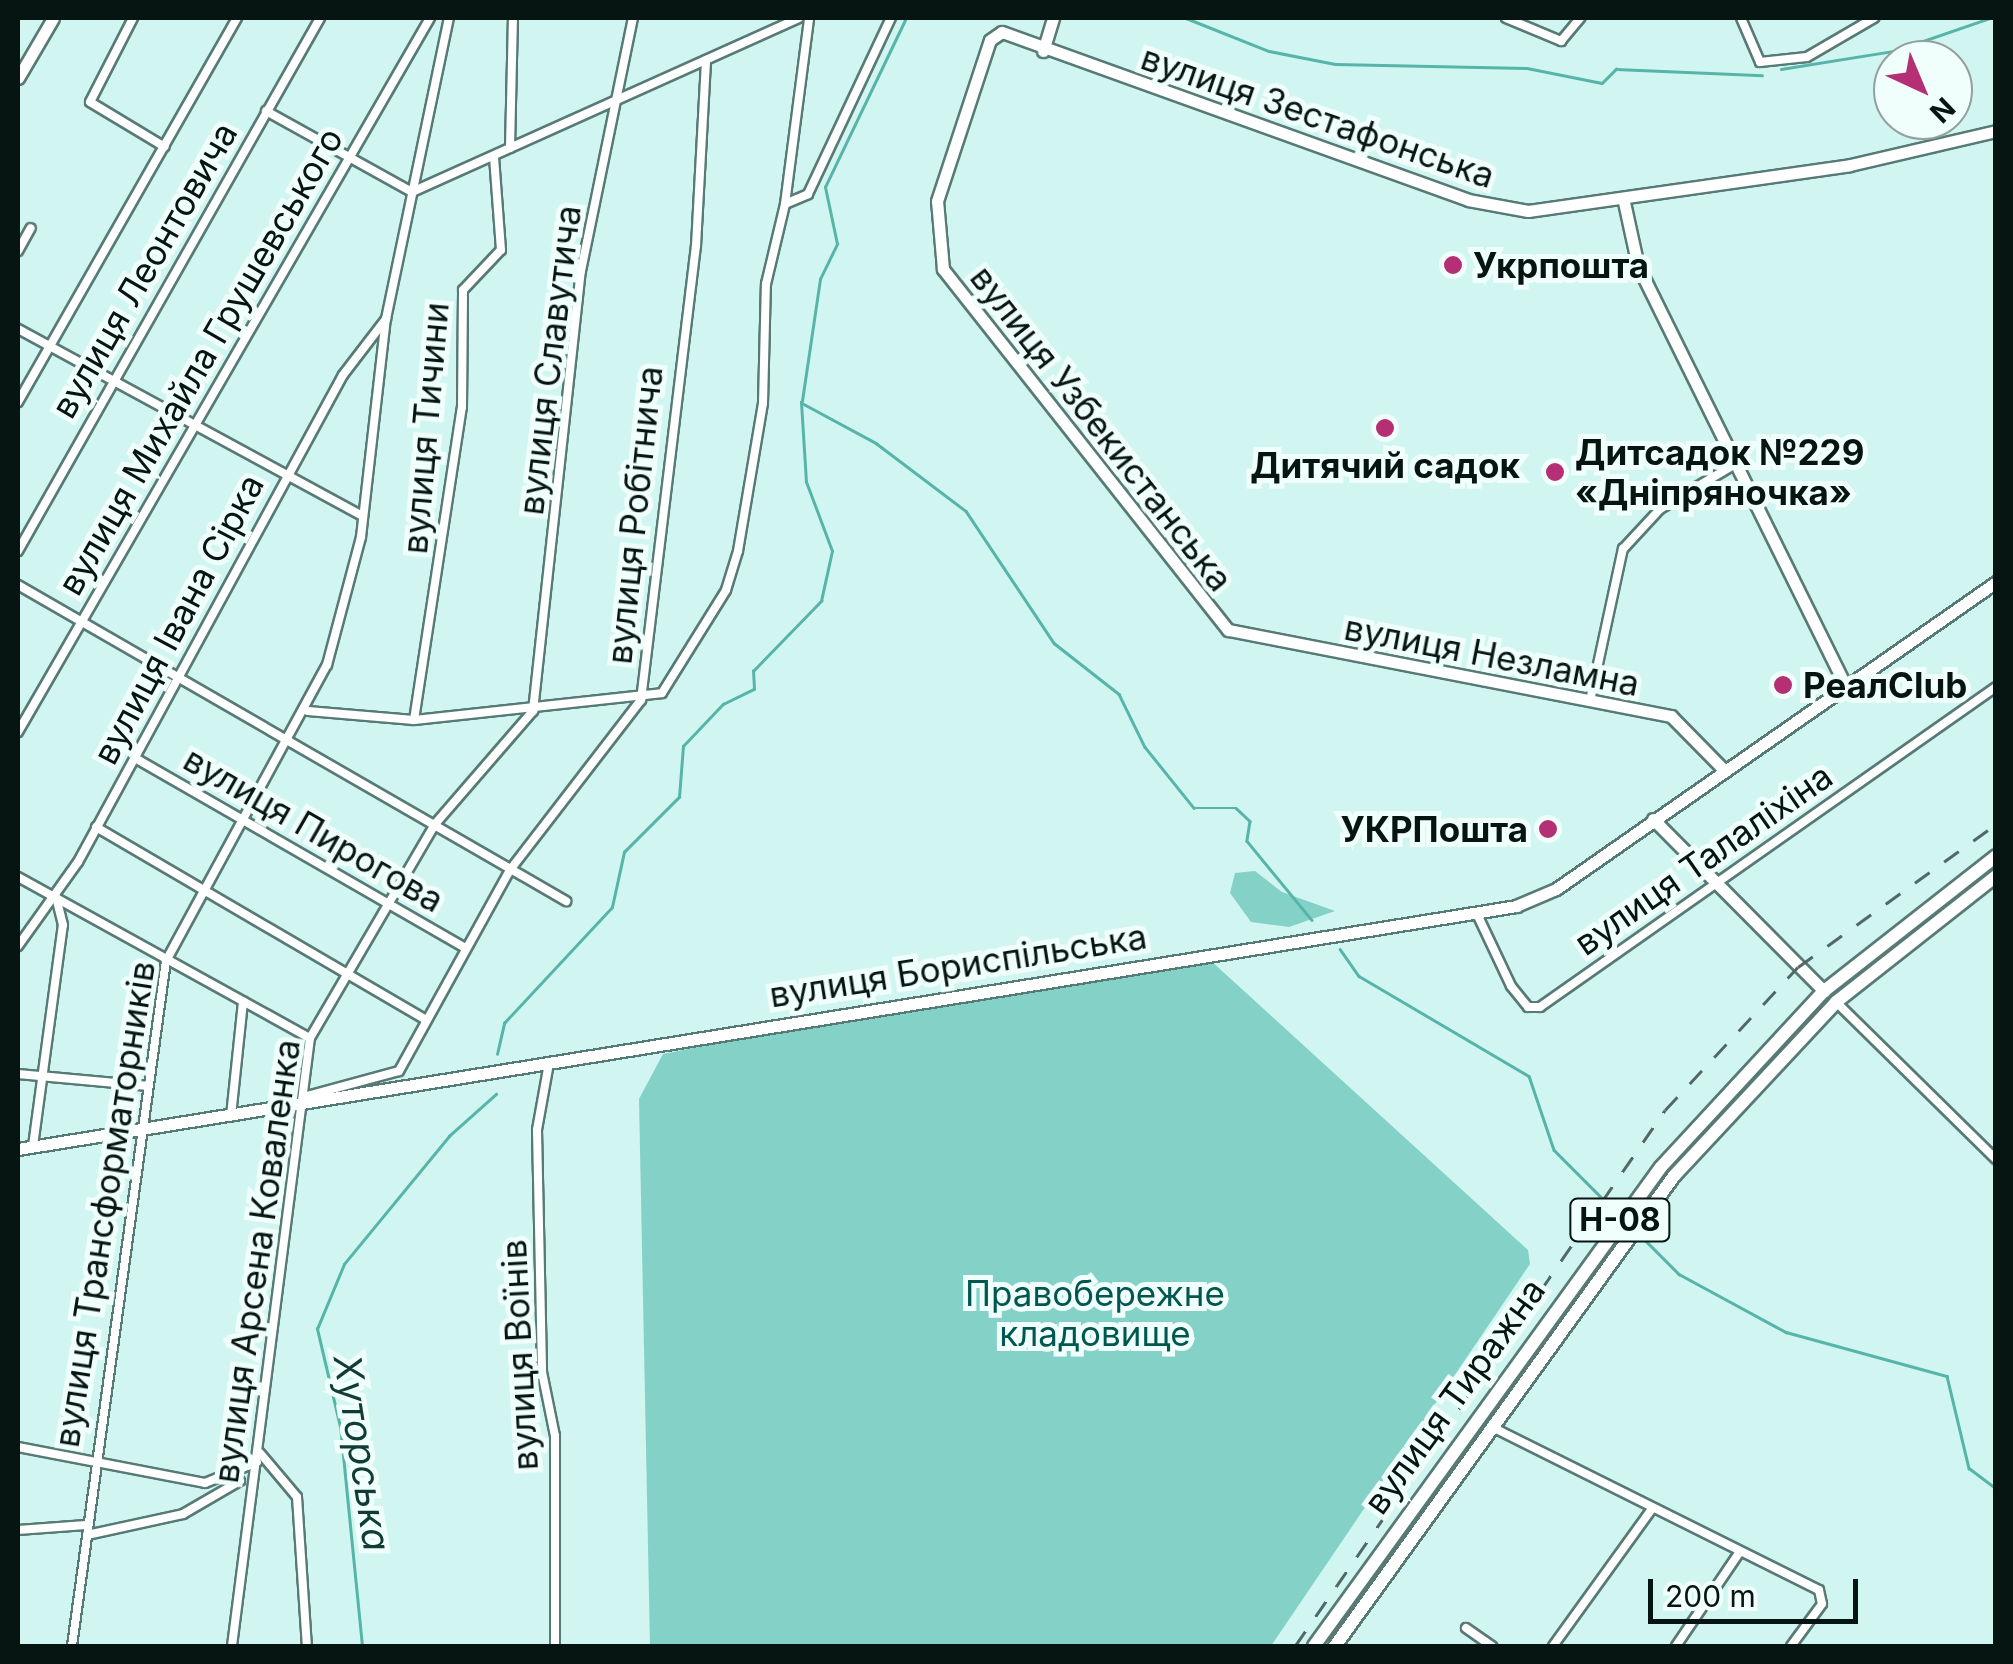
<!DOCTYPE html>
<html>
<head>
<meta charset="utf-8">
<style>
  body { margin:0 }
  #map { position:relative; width:2013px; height:1664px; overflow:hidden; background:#d1f6f1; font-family:Inter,sans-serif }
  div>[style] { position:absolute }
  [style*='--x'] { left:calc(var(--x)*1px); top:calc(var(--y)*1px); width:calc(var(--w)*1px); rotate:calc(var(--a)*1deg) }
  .green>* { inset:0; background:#83d1c7 }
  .stream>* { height:2.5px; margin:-1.25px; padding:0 1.25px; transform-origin:1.25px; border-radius:1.25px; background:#57b4a9 }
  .roads { filter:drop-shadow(2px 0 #587a75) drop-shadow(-2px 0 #587a75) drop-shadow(0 2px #587a75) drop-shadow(0 -2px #587a75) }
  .street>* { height:8px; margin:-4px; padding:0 4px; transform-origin:4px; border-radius:4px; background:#fff }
  .secondary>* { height:11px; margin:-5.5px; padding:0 5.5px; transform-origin:5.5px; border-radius:5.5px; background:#fff }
  .primary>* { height:12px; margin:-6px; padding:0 6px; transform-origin:6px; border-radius:6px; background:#fff }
  .rail>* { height:2.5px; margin-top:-1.25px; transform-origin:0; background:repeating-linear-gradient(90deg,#526865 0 18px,transparent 0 36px) }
  .dots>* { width:28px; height:28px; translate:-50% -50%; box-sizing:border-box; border:5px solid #f0fefc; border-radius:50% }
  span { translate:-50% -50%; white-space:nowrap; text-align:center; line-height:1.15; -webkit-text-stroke:10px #f0fefc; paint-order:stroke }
  .shield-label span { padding:2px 8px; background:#f0fefc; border:2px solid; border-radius:8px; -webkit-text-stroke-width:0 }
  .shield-label { font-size:32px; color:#061412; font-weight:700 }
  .street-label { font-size:35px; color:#061412 }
  .poi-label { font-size:35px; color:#061412; font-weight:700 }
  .left { translate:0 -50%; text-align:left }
  .right { translate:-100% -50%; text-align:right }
  .park-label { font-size:35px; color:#005750 }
  .water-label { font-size:38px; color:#103c38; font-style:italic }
  .frame { position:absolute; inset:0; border:20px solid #061412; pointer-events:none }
  .north { position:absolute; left:1873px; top:40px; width:100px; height:100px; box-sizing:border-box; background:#f0fefc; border:2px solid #92a09e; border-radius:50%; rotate:136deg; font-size:28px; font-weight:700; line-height:40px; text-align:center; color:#061412 }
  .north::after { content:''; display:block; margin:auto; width:35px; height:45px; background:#b42f74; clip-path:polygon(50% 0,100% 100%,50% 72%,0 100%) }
  .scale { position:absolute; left:1648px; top:1579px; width:210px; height:45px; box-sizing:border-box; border:5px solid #061412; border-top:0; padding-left:12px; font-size:30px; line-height:35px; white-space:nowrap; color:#061412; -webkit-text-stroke:8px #f0fefc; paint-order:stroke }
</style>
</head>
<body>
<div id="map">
  <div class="green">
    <i style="clip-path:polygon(1255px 871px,1282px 892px,1335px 911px,1289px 927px,1251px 922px,1230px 893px,1235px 873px)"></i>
    <i style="clip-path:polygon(1210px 960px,1528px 1250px,1530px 1264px,1271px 1646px,650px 1646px,639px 1099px,663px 1054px,932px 1000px)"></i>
  </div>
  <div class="stream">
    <i style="--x:1186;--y:18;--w:89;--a:21.7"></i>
    <i style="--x:1269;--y:51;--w:67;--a:11.1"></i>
    <i style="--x:1335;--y:64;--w:192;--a:1.2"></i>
    <i style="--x:1527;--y:68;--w:76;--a:11.3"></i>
    <i style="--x:1602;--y:83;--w:20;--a:-45"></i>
    <i style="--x:1616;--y:69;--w:146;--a:2.4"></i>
    <i style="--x:1781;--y:69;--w:114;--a:-9.1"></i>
    <i style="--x:1894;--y:51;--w:102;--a:-19"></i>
    <i style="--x:802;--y:401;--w:123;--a:-81.6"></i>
    <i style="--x:820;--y:279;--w:39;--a:-64"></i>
    <i style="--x:837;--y:244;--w:58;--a:-101.9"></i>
    <i style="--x:825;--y:187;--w:187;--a:-64.4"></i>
    <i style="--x:802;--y:403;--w:84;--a:28.4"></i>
    <i style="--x:876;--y:443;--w:113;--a:37.1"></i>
    <i style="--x:966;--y:511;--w:159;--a:56.3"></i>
    <i style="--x:1054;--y:643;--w:83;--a:38.1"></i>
    <i style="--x:1119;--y:694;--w:59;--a:63.9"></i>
    <i style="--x:1145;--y:747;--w:78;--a:51.2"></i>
    <i style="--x:1194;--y:808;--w:42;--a:0"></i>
    <i style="--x:1236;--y:808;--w:19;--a:43"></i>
    <i style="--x:1250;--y:821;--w:20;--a:99"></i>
    <i style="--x:1247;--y:841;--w:102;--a:50.6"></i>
    <i style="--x:1340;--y:949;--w:33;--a:55"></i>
    <i style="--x:1359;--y:976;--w:197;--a:30.5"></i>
    <i style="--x:1529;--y:1076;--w:78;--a:71.3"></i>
    <i style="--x:1554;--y:1150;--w:92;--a:45"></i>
    <i style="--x:497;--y:1054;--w:32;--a:-77"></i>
    <i style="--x:504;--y:1023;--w:158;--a:-47"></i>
    <i style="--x:612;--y:907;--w:56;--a:-77.7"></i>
    <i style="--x:624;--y:852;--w:78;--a:-45"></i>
    <i style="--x:679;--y:797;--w:51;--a:-85.5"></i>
    <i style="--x:683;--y:746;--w:58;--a:-46.4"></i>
    <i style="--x:723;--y:704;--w:34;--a:-26"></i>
    <i style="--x:754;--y:689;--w:18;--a:-93"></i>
    <i style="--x:753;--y:671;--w:98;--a:-45.8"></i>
    <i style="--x:821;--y:601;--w:51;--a:-77.6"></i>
    <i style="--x:832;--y:551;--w:74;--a:-110.6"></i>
    <i style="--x:806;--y:482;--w:80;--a:-93.6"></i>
    <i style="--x:1639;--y:1234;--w:57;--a:45"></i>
    <i style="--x:1679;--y:1274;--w:122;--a:28.5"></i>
    <i style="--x:1786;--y:1332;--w:167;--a:15.3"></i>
    <i style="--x:1947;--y:1376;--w:95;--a:76.6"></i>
    <i style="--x:1969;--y:1468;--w:34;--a:37"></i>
    <i style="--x:362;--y:1646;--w:220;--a:-95.7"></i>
    <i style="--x:340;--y:1427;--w:101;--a:-103.2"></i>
    <i style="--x:317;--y:1329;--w:70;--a:-67.4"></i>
    <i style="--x:344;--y:1264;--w:166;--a:-50.6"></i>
    <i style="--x:449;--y:1136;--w:63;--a:-41.8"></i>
  </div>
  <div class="roads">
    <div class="street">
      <i style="--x:133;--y:18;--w:94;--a:117.1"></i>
      <i style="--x:90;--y:102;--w:87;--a:31"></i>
      <i style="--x:1506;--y:18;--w:60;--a:22.7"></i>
      <i style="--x:1561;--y:41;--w:30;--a:-50"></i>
      <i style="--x:1741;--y:18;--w:48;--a:66.6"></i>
      <i style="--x:1760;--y:62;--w:47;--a:-6.1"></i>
      <i style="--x:1807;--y:57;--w:78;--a:-30.2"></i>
      <i style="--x:266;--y:111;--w:167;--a:29"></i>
      <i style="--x:412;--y:192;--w:424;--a:-24.2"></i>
      <i style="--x:510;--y:148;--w:130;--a:-88.7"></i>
      <i style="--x:785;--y:204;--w:188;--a:-82.6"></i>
      <i style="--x:18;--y:251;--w:26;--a:-61"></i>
      <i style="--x:18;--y:329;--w:389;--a:28.5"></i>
      <i style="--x:18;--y:402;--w:442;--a:-60.3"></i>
      <i style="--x:18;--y:551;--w:613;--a:-60.46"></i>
      <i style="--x:18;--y:585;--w:633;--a:29.97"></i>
      <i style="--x:1590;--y:701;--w:156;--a:-77.8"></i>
      <i style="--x:1623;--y:549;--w:54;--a:-47.2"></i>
      <i style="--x:1660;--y:509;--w:90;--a:-30.9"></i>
      <i style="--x:308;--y:711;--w:106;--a:4.9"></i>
      <i style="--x:414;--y:720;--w:249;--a:-6.2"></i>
      <i style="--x:662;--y:693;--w:121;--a:-58.1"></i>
      <i style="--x:726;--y:590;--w:41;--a:-72.9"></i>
      <i style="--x:738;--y:551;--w:150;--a:-80.4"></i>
      <i style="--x:763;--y:403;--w:119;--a:-88.6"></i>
      <i style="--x:766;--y:284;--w:82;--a:-76.6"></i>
      <i style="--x:785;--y:204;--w:25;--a:-23"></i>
      <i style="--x:808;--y:194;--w:195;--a:-64.8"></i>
      <i style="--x:414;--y:720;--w:317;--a:-81.3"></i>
      <i style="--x:462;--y:407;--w:117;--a:-89.5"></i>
      <i style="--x:463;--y:290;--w:55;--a:-46.5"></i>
      <i style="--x:501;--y:250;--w:94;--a:-94.3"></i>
      <i style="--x:18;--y:732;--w:824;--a:-60.01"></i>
      <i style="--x:135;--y:758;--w:381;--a:29.9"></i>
      <i style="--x:96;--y:827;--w:381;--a:30.3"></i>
      <i style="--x:18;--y:877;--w:333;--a:28.9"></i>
      <i style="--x:1477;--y:914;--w:80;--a:64.7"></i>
      <i style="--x:1511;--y:986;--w:27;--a:51"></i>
      <i style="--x:1528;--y:1007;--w:12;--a:0"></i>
      <i style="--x:1540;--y:1007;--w:557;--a:-35.06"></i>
      <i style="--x:18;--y:946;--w:103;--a:-54.5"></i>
      <i style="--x:78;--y:862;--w:554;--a:-61.45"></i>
      <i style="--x:343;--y:375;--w:71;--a:-52.5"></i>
      <i style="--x:1836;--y:1002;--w:224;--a:44.5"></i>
      <i style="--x:549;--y:1063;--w:68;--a:100.2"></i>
      <i style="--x:537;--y:1130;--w:242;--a:88.8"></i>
      <i style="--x:542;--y:1372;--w:65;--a:78.5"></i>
      <i style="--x:555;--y:1436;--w:210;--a:90"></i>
      <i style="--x:18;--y:1074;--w:131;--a:5.3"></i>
      <i style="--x:303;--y:1097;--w:99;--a:-15.2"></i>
      <i style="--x:399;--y:1071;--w:230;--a:-61.1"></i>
      <i style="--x:510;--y:870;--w:215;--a:-52.4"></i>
      <i style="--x:641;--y:700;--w:457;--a:-83.1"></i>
      <i style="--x:696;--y:246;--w:186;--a:-86.9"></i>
      <i style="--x:231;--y:1116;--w:115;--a:-84"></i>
      <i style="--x:33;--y:1146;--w:223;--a:-82.3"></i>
      <i style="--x:63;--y:925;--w:29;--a:-104"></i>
      <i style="--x:1492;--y:1427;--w:365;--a:26.5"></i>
      <i style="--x:1819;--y:1590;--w:14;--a:78"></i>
      <i style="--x:1822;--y:1604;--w:52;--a:126.4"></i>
      <i style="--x:18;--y:1447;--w:190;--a:10.9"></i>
      <i style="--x:205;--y:1483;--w:56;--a:-22"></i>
      <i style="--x:260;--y:1453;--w:57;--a:49.9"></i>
      <i style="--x:297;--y:1497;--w:149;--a:86.2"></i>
      <i style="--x:18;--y:1530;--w:68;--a:-4.2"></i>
      <i style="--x:87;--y:1535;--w:98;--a:-12.3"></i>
      <i style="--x:183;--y:1514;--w:66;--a:-30.1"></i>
      <i style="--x:1466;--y:1628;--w:32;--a:35"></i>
      <i style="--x:72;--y:1646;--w:691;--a:-82.19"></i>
      <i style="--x:166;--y:961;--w:337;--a:-61.5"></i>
      <i style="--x:327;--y:665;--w:132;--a:-75.1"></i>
      <i style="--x:361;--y:537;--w:219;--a:-83.5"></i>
      <i style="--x:386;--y:319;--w:308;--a:-78.2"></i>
      <i style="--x:232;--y:1646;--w:613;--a:-82.69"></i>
      <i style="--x:310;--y:1038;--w:248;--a:-59.7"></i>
      <i style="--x:435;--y:824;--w:150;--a:-49.1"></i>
      <i style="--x:533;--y:711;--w:443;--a:-83.8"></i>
      <i style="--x:581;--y:271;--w:258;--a:-78.4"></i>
      <i style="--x:1553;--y:1646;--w:168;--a:-54.2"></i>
      <i style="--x:1676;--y:1646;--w:112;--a:-55.9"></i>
    </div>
    <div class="secondary">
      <i style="--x:1043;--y:51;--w:34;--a:-73"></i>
      <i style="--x:18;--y:78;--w:69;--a:-59.7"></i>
      <i style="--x:1624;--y:202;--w:66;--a:77.7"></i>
      <i style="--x:1638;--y:266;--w:470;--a:63.7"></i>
      <i style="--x:1725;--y:771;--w:77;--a:-134.5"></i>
      <i style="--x:1671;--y:716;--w:451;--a:-169"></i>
      <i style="--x:1228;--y:630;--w:460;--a:-128.3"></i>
      <i style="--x:943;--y:269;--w:68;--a:-95"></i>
      <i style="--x:937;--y:201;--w:169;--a:-71.8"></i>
      <i style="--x:990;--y:40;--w:14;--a:-34"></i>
      <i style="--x:1002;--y:32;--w:495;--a:19.8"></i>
      <i style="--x:1468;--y:200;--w:61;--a:10.4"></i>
      <i style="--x:1528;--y:211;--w:325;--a:-8.1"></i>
      <i style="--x:1850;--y:165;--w:150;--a:-13.1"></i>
      <i style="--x:1653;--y:819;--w:243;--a:45.2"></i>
      <i style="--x:18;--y:1149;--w:1518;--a:-9.21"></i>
      <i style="--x:1516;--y:906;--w:43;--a:-23"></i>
      <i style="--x:1556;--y:889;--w:537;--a:-34.9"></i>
    </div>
    <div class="primary">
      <i style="--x:1314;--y:1646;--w:591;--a:-54.08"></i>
      <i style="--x:1661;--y:1167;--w:240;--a:-47.2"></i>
      <i style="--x:1824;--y:991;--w:219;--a:-38.1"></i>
      <i style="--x:1335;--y:1646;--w:580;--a:-54.2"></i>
      <i style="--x:1674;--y:1176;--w:238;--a:-47"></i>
      <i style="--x:1836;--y:1002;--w:204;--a:-38.2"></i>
    </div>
  </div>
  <div class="rail">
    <i style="--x:1295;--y:1646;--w:651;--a:-55.38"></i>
    <i style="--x:1665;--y:1110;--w:195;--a:-47.1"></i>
    <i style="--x:1798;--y:967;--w:244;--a:-35.8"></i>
  </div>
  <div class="dots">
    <i style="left:1453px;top:265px;background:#b42f74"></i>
    <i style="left:1385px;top:428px;background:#b42f74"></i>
    <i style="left:1555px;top:472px;background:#b42f74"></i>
    <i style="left:1783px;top:685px;background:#b42f74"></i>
    <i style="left:1548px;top:829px;background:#b42f74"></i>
  </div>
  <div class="shield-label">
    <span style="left:1620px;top:1220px">Н-08</span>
  </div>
  <div class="street-label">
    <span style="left:1318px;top:116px;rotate:19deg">вулиця Зестафонська</span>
    <span style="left:144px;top:270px;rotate:-60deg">вулиця Леонтовича</span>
    <span style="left:549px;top:360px;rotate:-83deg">вулиця Славутича</span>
    <span style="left:200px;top:361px;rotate:-60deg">вулиця Михайла Грушевського</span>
    <span style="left:425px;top:428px;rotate:-85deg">вулиця Тичини</span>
    <span style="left:1102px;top:428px;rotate:52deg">вулиця Узбекистанська</span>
    <span style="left:634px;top:515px;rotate:-84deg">вулиця Робітнича</span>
    <span style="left:178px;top:619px;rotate:-62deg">вулиця Івана Сірка</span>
    <span style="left:1492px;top:655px;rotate:11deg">вулиця Незламна</span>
    <span style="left:314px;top:829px;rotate:30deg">вулиця Пирогова</span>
    <span style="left:1703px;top:859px;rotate:-35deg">вулиця Талаліхіна</span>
    <span style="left:958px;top:965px;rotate:-9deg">вулиця Бориспільська</span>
    <span style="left:104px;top:1204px;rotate:-81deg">вулиця Трансформаторників</span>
    <span style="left:256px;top:1261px;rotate:-82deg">вулиця Арсена Коваленка</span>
    <span style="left:519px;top:1355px;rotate:-93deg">вулиця Воїнів</span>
    <span style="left:1454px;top:1396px;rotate:-54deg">вулиця Тиражна</span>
  </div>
  <div class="poi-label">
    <span class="left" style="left:1473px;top:265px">Укрпошта</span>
    <span class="left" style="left:1575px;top:472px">Дитсадок №229<br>«Дніпряночка»</span>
    <span style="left:1385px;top:465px">Дитячий садок</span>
    <span class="left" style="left:1803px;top:685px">РеалClub</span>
    <span class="right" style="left:1528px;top:829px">УКРПошта</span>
  </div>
  <div class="park-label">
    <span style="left:1095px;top:1313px">Правобережне<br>кладовище</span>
  </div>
  <div class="water-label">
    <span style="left:362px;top:1453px;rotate:81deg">Хуторська</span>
  </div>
  <div class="frame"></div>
  <div class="north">N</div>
  <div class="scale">200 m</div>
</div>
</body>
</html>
